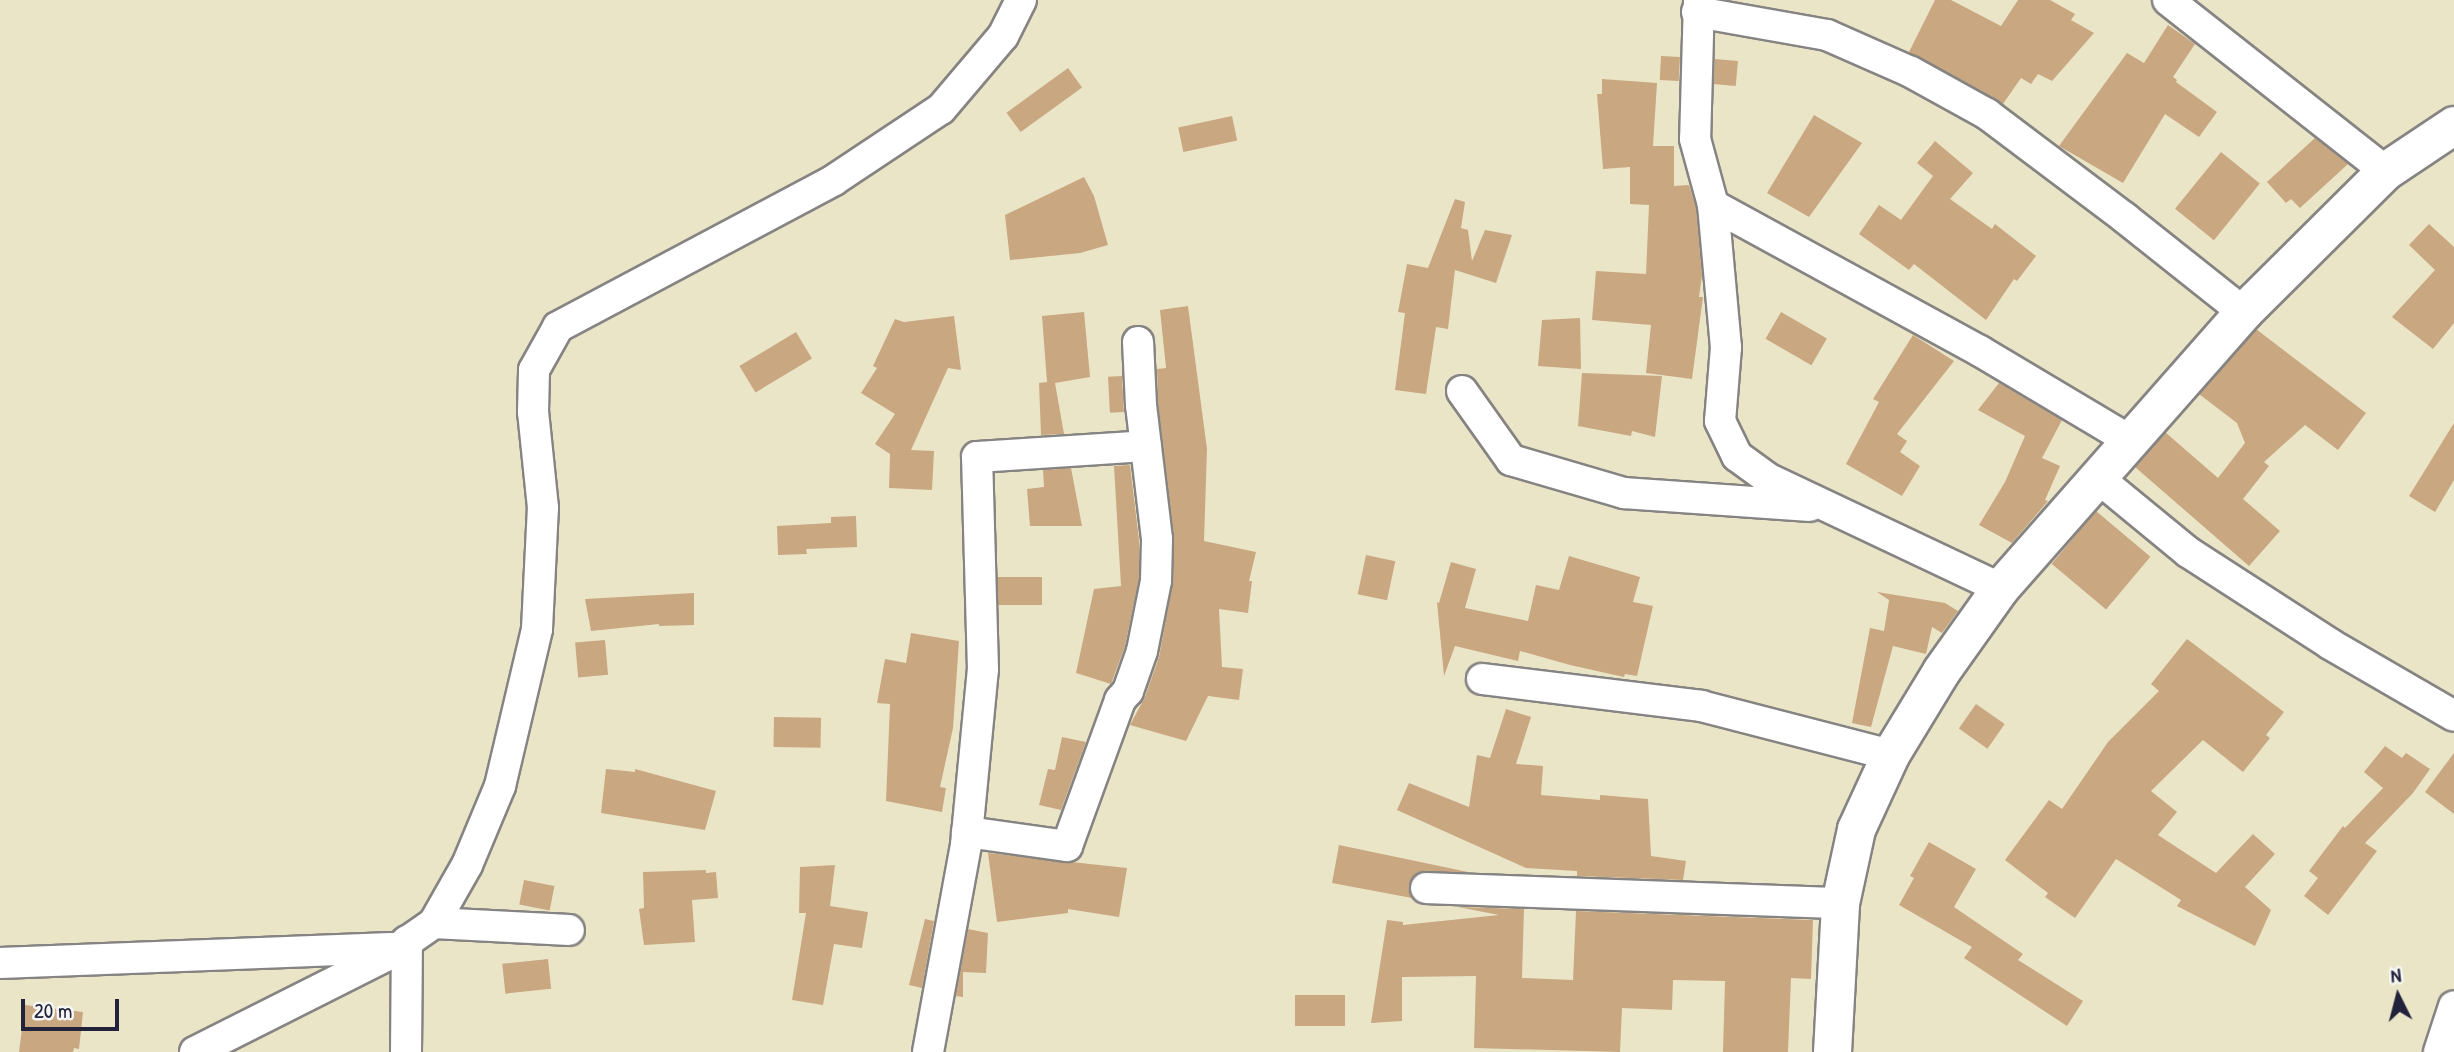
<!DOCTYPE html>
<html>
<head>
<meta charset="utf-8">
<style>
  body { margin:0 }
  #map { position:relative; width:2454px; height:1052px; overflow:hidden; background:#ebe5c8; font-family:"Patrick Hand",sans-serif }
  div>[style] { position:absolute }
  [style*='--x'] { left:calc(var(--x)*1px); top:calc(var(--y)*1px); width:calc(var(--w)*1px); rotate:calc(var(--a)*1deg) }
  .building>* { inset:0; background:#c9a780; transform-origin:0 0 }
  .roads { filter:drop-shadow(2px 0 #868482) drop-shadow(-2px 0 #868482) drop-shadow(0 2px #868482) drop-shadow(0 -2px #868482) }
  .minor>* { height:30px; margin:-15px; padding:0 15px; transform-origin:15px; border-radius:15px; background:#fff }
  .tertiary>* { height:37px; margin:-18.5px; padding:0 18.5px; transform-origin:18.5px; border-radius:18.5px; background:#fff }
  span { translate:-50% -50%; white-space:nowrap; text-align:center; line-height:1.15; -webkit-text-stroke:7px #f6f6f2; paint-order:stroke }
  .north { position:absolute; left:2363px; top:961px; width:70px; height:70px; -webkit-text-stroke:5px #f6f6f2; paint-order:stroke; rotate:354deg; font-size:19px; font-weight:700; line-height:28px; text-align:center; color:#22223b }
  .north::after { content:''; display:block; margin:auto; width:24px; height:32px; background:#22223b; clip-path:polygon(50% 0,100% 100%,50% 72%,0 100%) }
  .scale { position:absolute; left:21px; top:999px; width:98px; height:32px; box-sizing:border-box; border:4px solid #22223b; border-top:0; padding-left:9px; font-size:21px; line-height:24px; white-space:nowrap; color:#22223b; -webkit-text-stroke:5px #f6f6f2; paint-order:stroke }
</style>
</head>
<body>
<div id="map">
  <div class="building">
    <i style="clip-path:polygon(1935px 0,1951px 0,2001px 26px,2018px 0,2050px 0,2075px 14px,2071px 20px,2094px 33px,2052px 81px,2038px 74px,2031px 84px,2021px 78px,2003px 104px,1909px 52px)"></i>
    <i style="clip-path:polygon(2168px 25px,2195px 44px,2173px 77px,2177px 80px,2176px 82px,2217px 112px,2199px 137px,2165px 114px,2123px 183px,2059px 146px,2127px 53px,2144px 63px)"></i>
    <i style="left:1661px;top:56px;width:19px;height:24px;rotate:3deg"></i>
    <i style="left:1715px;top:59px;width:23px;height:25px;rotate:5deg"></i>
    <i style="left:1068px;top:68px;width:24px;height:76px;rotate:54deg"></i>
    <i style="clip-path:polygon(1602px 79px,1657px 83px,1653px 146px,1674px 146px,1674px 186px,1689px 185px,1696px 208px,1702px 275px,1699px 297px,1703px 297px,1692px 379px,1646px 373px,1651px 325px,1592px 320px,1596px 271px,1646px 274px,1649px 205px,1630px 204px,1630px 167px,1603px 169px,1597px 94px,1602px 94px)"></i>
    <i style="clip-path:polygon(1814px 115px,1862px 143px,1809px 217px,1767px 193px)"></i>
    <i style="left:1232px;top:116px;width:25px;height:55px;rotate:78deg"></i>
    <i style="clip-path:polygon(2315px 138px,2348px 164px,2300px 208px,2291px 199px,2286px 203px,2267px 182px)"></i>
    <i style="clip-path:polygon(1935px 141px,1973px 173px,1950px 199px,1992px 229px,1995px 224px,2036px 256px,2017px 281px,2014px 279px,1986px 320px,1914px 264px,1909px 270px,1859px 234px,1879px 205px,1901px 220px,1933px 176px,1917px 163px)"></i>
    <i style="left:2221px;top:152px;width:50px;height:73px;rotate:39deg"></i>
    <i style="clip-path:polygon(1084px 177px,1094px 196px,1108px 245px,1080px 253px,1010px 260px,1005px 215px)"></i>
    <i style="clip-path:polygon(1455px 199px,1465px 202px,1461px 228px,1468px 230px,1472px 261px,1485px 230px,1512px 235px,1496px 283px,1455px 270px,1448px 329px,1436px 327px,1426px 394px,1395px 390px,1405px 313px,1398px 312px,1407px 264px,1428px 268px)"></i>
    <i style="clip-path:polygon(2429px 224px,2454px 247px,2454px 323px,2433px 349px,2392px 317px,2435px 270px,2409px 245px)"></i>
    <i style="clip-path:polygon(1188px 306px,1207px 449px,1204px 541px,1256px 552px,1249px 581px,1252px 581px,1248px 613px,1219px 609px,1222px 667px,1243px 669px,1239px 700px,1208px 696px,1186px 741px,1130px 725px,1145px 697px,1159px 657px,1173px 581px,1174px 537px,1158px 404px,1157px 369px,1166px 368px,1160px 310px)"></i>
    <i style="clip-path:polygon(1084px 312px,1090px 377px,1055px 383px,1064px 434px,1041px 435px,1039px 383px,1047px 382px,1042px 316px)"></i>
    <i style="left:1781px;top:312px;width:53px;height:31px;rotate:30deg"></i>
    <i style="clip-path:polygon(954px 316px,961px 370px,948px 368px,911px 450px,934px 451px,932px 490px,889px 488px,890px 454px,875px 444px,895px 414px,861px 393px,877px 368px,873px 366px,895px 319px,904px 322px)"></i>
    <i style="clip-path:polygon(1580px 318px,1581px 369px,1538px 366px,1542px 320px)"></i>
    <i style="clip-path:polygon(2256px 329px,2366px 413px,2338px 450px,2305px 425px,2264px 462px,2269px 466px,2243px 499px,2280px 531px,2249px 566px,2135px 467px,2165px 432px,2218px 478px,2245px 443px,2237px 423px,2199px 394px)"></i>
    <i style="left:796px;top:332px;width:31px;height:66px;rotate:59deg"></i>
    <i style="clip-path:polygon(1913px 335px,1954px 361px,1897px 434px,1907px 441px,1900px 452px,1920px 466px,1902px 496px,1846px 464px,1879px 402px,1873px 399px)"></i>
    <i style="clip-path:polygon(1582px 373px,1662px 376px,1655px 437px,1632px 431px,1631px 436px,1578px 426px)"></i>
    <i style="left:1122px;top:376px;width:36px;height:14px;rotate:87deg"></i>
    <i style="clip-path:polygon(1999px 383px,2062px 420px,2042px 458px,2060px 466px,2045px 500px,2048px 501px,2012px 543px,1979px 525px,2005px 482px,2025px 436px,1978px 410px)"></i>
    <i style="clip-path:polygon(2454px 423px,2454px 480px,2435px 512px,2409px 496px)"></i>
    <i style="clip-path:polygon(1130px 465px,1139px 540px,1139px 579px,1125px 646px,1111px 684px,1076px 673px,1094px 589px,1121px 586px,1114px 466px)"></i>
    <i style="clip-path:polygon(1071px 468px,1082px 526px,1030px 526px,1027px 489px,1044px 487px,1043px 470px)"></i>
    <i style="left:2096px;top:511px;width:71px;height:69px;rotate:40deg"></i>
    <i style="clip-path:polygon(856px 516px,857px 547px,806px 549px,807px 554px,778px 555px,777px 526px,831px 523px,831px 517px)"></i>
    <i style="left:1366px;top:555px;width:30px;height:40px;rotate:12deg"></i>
    <i style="clip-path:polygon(1569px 556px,1640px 577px,1633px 602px,1653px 606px,1637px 676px,1625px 674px,1624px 677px,1570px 665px,1520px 651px,1518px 661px,1455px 646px,1444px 676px,1437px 602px,1439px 603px,1451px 562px,1476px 569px,1465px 608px,1528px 621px,1536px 585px,1559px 590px)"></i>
    <i style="left:1042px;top:577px;width:28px;height:44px;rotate:90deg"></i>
    <i style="clip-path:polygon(1877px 592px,1945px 603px,1958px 611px,1942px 633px,1932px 627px,1926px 654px,1893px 646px,1871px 727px,1852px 723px,1870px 628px,1884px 631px,1889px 600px)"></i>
    <i style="clip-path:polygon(694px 593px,694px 625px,659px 626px,659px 624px,591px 631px,585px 599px)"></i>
    <i style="clip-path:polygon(911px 633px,959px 641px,953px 728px,940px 787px,946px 788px,942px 812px,886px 801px,890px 704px,877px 703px,885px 659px,906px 663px)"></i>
    <i style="clip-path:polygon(2187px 639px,2284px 712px,2266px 735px,2270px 738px,2243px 772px,2203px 740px,2151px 791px,2177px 812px,2158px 835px,2216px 873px,2253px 834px,2275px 854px,2245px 887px,2271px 910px,2255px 946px,2177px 906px,2181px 900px,2116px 859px,2075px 918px,2045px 897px,2048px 893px,2005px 860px,2049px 800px,2062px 809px,2108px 742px,2159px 691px,2151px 684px)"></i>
    <i style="left:605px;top:640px;width:35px;height:30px;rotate:85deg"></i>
    <i style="left:1976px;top:704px;width:35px;height:30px;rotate:35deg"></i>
    <i style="clip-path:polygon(1506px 709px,1531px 717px,1516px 764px,1543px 766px,1541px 795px,1600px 800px,1600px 795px,1648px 799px,1651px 856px,1686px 861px,1683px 880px,1577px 876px,1577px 871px,1526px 868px,1397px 810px,1409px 783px,1469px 807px,1477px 755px,1490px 758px)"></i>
    <i style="left:774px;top:717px;width:47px;height:30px;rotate:1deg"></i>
    <i style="clip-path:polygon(1062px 737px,1086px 742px,1061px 810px,1039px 805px,1048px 769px,1055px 770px)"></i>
    <i style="clip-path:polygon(2385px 746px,2402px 758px,2406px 753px,2430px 769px,2413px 793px,2365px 843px,2377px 851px,2328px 915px,2304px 896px,2318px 878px,2309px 871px,2343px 826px,2345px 828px,2383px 788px,2364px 772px)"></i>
    <i style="clip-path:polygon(2454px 753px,2454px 814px,2425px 792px)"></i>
    <i style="clip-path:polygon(606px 769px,635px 772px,635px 769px,716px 791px,705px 830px,601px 813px)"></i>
    <i style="clip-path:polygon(1929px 842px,1976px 869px,1954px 907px,2023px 954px,2018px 960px,2083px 1001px,2067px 1026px,1964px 958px,1972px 947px,1899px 905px,1914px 878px,1910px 876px)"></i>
    <i style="clip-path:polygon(1339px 845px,1468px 872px,1418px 872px,1409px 887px,1412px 898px,1332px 883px)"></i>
    <i style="clip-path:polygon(988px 853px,1127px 868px,1119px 917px,1068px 909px,1068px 913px,997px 922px)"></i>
    <i style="clip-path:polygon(835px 865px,830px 906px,868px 912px,862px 948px,834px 944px,823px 1005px,792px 1000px,806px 913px,799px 913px,800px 867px)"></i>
    <i style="clip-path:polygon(706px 870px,706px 873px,716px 872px,718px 898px,692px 900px,695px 942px,644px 945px,639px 909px,644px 908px,643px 872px)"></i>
    <i style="left:524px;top:880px;width:31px;height:25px;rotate:11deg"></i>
    <i style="clip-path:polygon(1458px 907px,1524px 909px,1522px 978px,1573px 980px,1576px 911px,1813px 920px,1811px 979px,1791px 978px,1788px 1052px,1723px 1052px,1725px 981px,1673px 980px,1672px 1010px,1622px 1008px,1620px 1052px,1474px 1048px,1476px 976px,1402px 977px,1402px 1021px,1371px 1023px,1387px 920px,1403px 922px,1403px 925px,1499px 915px)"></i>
    <i style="clip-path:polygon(925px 919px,934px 921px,922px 988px,909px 985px)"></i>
    <i style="clip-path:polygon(968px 929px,988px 933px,986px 973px,963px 972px,963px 997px,956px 996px)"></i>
    <i style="left:548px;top:959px;width:30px;height:46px;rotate:84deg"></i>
    <i style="left:1295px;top:995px;width:50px;height:31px"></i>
    <i style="clip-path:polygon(25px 1005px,83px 1012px,79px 1049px,74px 1048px,73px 1052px,19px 1052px)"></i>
  </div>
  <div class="roads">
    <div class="minor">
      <i style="--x:1699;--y:0;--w:139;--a:91.6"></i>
      <i style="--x:1695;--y:139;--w:68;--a:74.7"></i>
      <i style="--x:1713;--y:205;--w:143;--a:84.8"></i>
      <i style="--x:1726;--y:347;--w:74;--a:94.6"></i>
      <i style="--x:1720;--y:421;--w:39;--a:64"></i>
      <i style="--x:1737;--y:456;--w:37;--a:36"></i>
      <i style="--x:1767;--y:478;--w:258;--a:25.3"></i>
      <i style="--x:2168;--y:0;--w:276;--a:38.2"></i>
      <i style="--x:1697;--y:12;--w:132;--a:10"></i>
      <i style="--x:1827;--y:35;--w:92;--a:23.8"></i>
      <i style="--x:1911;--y:72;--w:87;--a:28.9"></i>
      <i style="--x:1987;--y:114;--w:173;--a:37"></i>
      <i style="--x:2125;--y:218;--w:151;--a:38.5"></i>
      <i style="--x:1713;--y:205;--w:304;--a:28.7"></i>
      <i style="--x:1980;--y:351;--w:176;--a:30.8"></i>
      <i style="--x:1462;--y:391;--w:85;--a:54.6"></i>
      <i style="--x:1511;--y:460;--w:118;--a:16.3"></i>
      <i style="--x:1624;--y:493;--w:186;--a:4"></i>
      <i style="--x:2098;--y:478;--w:117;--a:39.4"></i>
      <i style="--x:2188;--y:552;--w:169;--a:32.9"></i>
      <i style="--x:2330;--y:644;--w:143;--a:30.1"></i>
      <i style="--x:1482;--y:679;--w:221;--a:7"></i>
      <i style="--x:1701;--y:706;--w:195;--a:14.5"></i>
      <i style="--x:967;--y:832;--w:101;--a:8"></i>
      <i style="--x:1067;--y:846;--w:155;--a:-70"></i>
      <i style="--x:1120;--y:700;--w:12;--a:-48"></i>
      <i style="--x:1128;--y:691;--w:42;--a:-70.7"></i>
      <i style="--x:1142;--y:651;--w:71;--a:-78.7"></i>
      <i style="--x:1156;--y:581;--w:42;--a:-88.6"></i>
      <i style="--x:1157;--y:539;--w:135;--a:-96.8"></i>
      <i style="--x:1141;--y:405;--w:63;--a:-92.7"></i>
      <i style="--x:1426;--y:888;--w:414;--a:2.1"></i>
      <i style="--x:434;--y:923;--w:135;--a:3"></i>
      <i style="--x:0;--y:963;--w:391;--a:-2.2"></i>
      <i style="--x:195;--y:1052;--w:216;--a:-26.7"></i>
      <i style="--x:388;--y:955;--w:56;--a:-34.8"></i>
      <i style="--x:434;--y:923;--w:67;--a:-60.4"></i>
      <i style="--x:467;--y:865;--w:86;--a:-67.3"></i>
      <i style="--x:500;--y:786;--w:161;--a:-76.7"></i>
      <i style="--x:537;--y:629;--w:121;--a:-87.2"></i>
      <i style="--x:543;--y:508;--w:97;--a:-95.9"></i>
      <i style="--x:533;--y:412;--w:42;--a:-88.6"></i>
      <i style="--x:534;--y:370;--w:49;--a:-60.8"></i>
      <i style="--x:558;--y:327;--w:313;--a:-28"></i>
      <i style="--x:834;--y:180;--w:128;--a:-33.6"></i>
      <i style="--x:941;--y:109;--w:96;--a:-49.7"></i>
      <i style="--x:1003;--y:36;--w:40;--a:-63.4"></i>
      <i style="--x:406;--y:1052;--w:111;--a:-89.5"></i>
      <i style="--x:928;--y:1052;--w:210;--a:-79.6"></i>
      <i style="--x:966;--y:845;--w:176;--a:-84.5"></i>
      <i style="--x:983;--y:670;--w:213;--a:-91.6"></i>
      <i style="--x:977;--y:457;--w:169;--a:-3.7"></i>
      <i style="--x:2439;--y:1052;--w:48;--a:-71.9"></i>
    </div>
    <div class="tertiary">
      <i style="--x:1832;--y:1052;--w:149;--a:-86.9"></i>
      <i style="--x:1840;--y:903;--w:76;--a:-77.8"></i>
      <i style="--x:1856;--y:829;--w:81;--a:-65.3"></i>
      <i style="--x:1890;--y:755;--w:98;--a:-58.7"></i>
      <i style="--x:1941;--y:671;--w:102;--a:-54.6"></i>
      <i style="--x:2000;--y:588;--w:368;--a:-48.6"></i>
      <i style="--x:2243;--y:312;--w:200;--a:-44.8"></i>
      <i style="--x:2385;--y:171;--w:83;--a:-33.7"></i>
    </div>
  </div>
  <div class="north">N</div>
  <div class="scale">20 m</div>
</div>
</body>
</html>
